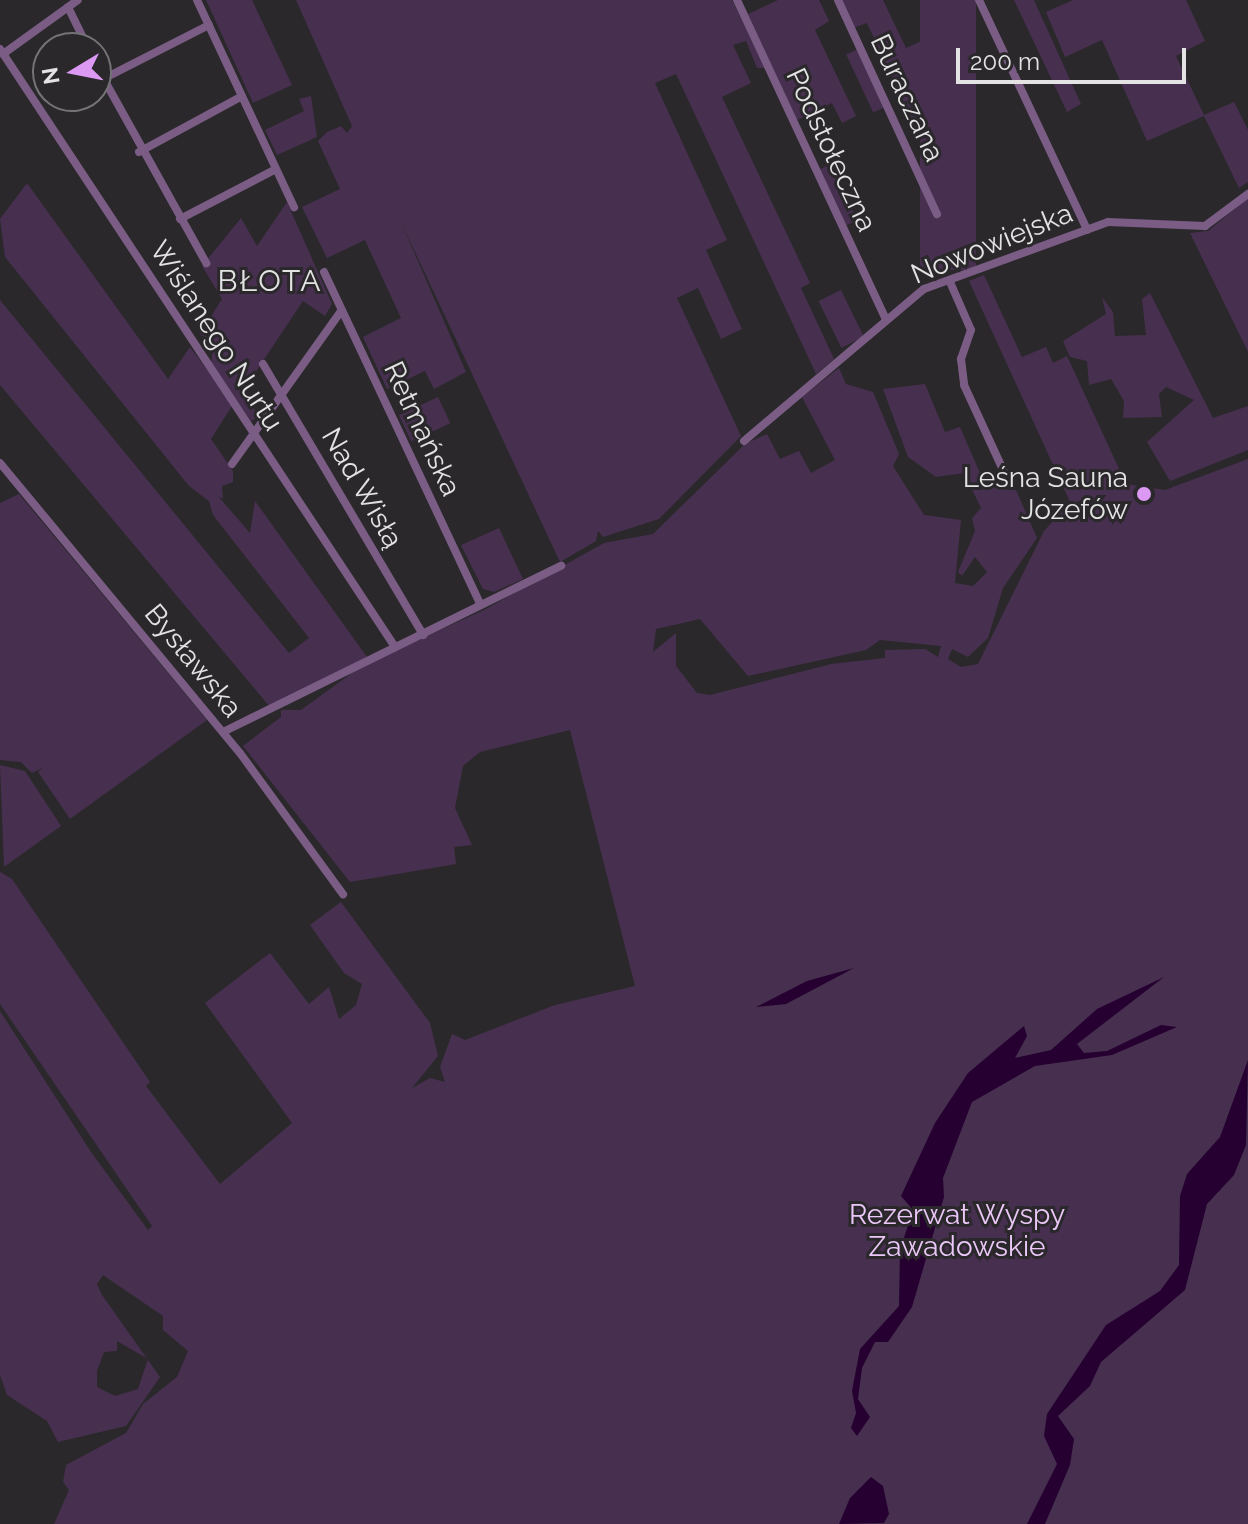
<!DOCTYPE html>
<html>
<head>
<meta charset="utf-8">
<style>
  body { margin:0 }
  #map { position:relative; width:1248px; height:1524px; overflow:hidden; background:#2a282b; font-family:Raleway,sans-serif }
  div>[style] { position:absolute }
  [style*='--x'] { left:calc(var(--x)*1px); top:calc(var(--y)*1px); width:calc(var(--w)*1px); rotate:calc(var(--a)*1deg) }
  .green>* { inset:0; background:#47304f; transform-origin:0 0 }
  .water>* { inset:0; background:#250031 }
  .street>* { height:8px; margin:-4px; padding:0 4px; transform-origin:4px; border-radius:4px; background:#7a5c85 }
  .dots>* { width:22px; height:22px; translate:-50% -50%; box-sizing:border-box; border:4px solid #2a282b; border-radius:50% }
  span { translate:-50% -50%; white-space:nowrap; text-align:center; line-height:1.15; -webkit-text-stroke:6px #2a282b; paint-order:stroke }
  .street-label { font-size:28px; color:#e4e3e4 }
  .poi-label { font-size:28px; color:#e4e3e4 }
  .right { translate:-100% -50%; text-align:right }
  .park-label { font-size:28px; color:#ebc7f8 }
  .neighbourhood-label { font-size:30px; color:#e4e3e4; letter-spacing:2px }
  .north { position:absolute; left:32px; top:32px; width:80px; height:80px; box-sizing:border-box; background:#2a282b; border:2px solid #747375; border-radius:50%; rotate:260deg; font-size:22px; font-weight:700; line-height:32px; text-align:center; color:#e4e3e4 }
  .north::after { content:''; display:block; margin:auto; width:28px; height:36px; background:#dc99f4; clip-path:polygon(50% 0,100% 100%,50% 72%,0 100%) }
  .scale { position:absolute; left:956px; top:48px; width:230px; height:36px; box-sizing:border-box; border:4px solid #e4e3e4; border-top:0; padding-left:10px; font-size:24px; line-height:28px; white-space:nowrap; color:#e4e3e4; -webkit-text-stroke:6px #2a282b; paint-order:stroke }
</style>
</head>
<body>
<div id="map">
  <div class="green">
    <i style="clip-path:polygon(206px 0,252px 0,292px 85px,253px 103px)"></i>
    <i style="clip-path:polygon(296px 0,732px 0,765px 68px,757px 68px,746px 41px,733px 45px,751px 83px,722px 97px,810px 283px,801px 288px,834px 359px,816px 374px,676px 74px,655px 83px,727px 240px,706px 250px,742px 329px,721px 339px,698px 288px,677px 298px,741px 436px,659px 519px,603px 537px,598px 531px,596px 541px,560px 562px,401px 222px,466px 372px,434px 389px,425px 371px,387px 389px,363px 337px,401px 318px,365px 240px,327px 258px,302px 207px,340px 189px,318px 141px,327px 132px,341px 126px,347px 133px,352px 126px)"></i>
    <i style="clip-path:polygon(778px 0,819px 0,829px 21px,815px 30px,856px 116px,842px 123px,832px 103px,797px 120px,748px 14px)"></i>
    <i style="clip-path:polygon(840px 0,883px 0,906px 48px,930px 37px,949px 78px,925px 90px,975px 195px,952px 206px,867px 23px,853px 28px)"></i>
    <i style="left:920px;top:0;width:56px;height:270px"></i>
    <i style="clip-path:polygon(1014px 0,1034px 0,1081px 104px,1067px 112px)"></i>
    <i style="clip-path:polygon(1073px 0,1186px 0,1205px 41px,1176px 56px,1204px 115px,1234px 102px,1248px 130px,1248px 182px,1239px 188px,1204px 116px,1147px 141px,1102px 40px,1065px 57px,1046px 12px)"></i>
    <i style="left:858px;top:49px;width:64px;height:13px;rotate:65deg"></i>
    <i style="clip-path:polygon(311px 96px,317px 137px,277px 155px,265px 130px,304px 111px,299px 99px)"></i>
    <i style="left:831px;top:164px;width:62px;height:13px;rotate:65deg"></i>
    <i style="clip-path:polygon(27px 183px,168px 379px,190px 347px,214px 379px,232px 406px,211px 439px,233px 471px,233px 482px,222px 486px,223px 499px,218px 496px,250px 533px,255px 501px,367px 657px,270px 707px,0 385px,0 300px,289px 653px,309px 638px,213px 515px,209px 501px,189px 486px,5px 257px,0 219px)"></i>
    <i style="clip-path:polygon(1248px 198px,1248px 352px,1190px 233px,1208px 231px)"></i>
    <i style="clip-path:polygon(287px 202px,332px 304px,325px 316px,303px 301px,243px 391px,259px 417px,251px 421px,211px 364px,213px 347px,200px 334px,222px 299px,202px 266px,241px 218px,257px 246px)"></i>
    <i style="clip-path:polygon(evenodd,984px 275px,1022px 357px,1046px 347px,1053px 363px,1067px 356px,1126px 484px,1165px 490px,1248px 459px,1248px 1524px,54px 1524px,69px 1490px,63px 1482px,66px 1465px,126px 1433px,143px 1404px,177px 1377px,188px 1351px,163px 1330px,163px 1316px,103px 1275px,97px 1284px,102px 1295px,160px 1377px,126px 1426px,58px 1442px,47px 1421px,7px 1395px,0 1375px,0 1011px,91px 1152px,148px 1230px,152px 1226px,0 1004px,0 872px,12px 879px,150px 1082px,146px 1086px,220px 1184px,292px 1123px,205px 1003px,270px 953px,309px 1004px,329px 987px,339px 1019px,356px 1005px,362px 984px,344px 973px,310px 925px,341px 902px,430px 1023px,438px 1056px,412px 1088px,430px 1078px,445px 1082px,440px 1067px,452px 1034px,465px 1040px,555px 1005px,635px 986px,570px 730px,480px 752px,463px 766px,455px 808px,472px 845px,454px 847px,456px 864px,350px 882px,243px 746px,281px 717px,281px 710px,301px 710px,363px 665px,484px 610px,604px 543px,653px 534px,745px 444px,767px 434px,780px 459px,799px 451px,811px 473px,835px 460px,802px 397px,839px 368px,846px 384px,873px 392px,899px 454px,893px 466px,924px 515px,961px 520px,955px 583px,973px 586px,987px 572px,975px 557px,962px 576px,958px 572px,975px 531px,972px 518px,981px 508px,964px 473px,936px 477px,908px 457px,883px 389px,925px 384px,945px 432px,960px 427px,986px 487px,997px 483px,1007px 490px,1013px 483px,1037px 538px,1003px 588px,988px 638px,968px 657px,952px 649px,948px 659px,961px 667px,978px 664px,1044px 531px,1070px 502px,969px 281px,984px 275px,700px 619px,748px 676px,866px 650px,880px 640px,941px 646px,938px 657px,925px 649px,885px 650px,885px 658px,831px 664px,710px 695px,697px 693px,676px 666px,676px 633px,653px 652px,656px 629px,700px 619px,984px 275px,117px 1341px,148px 1359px,138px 1389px,115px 1396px,97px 1387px,97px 1371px,104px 1352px,117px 1351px,117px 1341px)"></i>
    <i style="left:841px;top:290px;width:52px;height:25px;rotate:64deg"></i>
    <i style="clip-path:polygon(1150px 293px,1213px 418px,1248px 406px,1248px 450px,1170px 481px,1147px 442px,1194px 400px,1166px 387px,1159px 394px,1162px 417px,1123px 418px,1124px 401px,1111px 379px,1089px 385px,1087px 361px,1070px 357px,1063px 341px,1106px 314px,1102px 297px,1113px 312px,1115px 336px,1146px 335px,1142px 299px)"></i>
    <i style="left:438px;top:397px;width:29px;height:43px;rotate:65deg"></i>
    <i style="clip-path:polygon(19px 494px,207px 720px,70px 819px,38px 772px,44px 767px,32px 773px,21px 762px,0 760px,0 503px)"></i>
    <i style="clip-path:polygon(499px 528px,523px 579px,494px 592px,483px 589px,461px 545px)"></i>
    <i style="clip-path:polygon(0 765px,25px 771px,61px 826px,4px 867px)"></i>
  </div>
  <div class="water">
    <i style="clip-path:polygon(854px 968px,786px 1004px,756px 1007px,807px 981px)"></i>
    <i style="clip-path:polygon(1164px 977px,1077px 1044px,1084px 1053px,1107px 1051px,1161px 1025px,1177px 1027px,1112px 1055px,1035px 1066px,972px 1102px,943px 1178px,944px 1197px,912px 1307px,888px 1342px,875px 1342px,862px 1368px,858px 1399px,870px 1417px,857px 1436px,851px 1428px,856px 1413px,852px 1391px,860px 1349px,899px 1306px,900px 1250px,913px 1210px,901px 1196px,935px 1123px,968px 1073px,1024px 1026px,1027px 1036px,1015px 1058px,1051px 1050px,1097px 1009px)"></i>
    <i style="clip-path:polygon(1248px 1060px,1246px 1145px,1234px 1175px,1207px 1204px,1185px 1290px,1101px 1362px,1090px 1386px,1058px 1416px,1074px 1439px,1070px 1465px,1045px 1524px,1027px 1524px,1057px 1464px,1044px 1436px,1047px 1414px,1106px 1325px,1160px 1291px,1179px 1265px,1180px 1196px,1187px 1174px,1220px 1137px)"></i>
    <i style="clip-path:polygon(871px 1477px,883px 1486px,889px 1514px,884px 1523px,839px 1524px,850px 1498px)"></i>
  </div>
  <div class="street">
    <i style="--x:197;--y:0;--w:229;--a:64.9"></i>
    <i style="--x:737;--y:0;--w:352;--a:65"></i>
    <i style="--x:838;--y:0;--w:236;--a:65.2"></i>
    <i style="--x:979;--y:0;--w:254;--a:64.8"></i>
    <i style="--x:68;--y:7;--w:46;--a:64"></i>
    <i style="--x:0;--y:49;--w:717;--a:56.55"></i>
    <i style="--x:3;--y:54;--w:92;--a:-35.8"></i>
    <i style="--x:96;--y:65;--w:227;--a:60.9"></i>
    <i style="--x:103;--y:79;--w:119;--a:-27"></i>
    <i style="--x:139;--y:152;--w:117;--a:-28.5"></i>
    <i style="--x:180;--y:219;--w:108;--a:-27.5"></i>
    <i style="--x:324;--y:272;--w:368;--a:64.8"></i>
    <i style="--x:950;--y:282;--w:52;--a:66.4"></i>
    <i style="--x:971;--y:330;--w:31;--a:109"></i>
    <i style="--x:961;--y:359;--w:26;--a:83"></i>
    <i style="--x:964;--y:385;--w:96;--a:65.3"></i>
    <i style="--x:263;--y:364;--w:315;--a:59.4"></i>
    <i style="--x:744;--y:441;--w:236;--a:-40.2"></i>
    <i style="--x:924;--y:289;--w:196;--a:-20"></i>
    <i style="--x:1108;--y:222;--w:97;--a:2.4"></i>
    <i style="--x:1205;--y:226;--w:54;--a:-36.7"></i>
    <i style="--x:0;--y:463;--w:376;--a:50.4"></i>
    <i style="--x:240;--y:753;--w:175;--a:53.9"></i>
    <i style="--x:232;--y:464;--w:189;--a:-54.5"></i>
    <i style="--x:223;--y:732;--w:377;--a:-26.2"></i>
  </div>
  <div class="dots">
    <i style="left:1144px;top:494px;background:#dc99f4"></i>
  </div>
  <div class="street-label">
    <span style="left:907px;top:98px;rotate:65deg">Buraczana</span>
    <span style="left:831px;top:150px;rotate:65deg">Podstołeczna</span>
    <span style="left:992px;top:244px;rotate:-22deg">Nowowiejska</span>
    <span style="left:216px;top:336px;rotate:57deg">Wiślanego Nurtu</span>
    <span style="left:422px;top:429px;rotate:65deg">Retmańska</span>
    <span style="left:362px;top:488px;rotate:60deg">Nad Wisłą</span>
    <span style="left:193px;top:661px;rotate:51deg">Bysławska</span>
  </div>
  <div class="poi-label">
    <span class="right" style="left:1128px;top:494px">Leśna Sauna<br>Józefów</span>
  </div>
  <div class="park-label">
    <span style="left:957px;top:1231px">Rezerwat Wyspy<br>Zawadowskie</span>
  </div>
  <div class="neighbourhood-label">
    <span style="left:270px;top:281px">BŁOTA</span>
  </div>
  <div class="north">N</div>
  <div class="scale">200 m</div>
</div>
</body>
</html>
